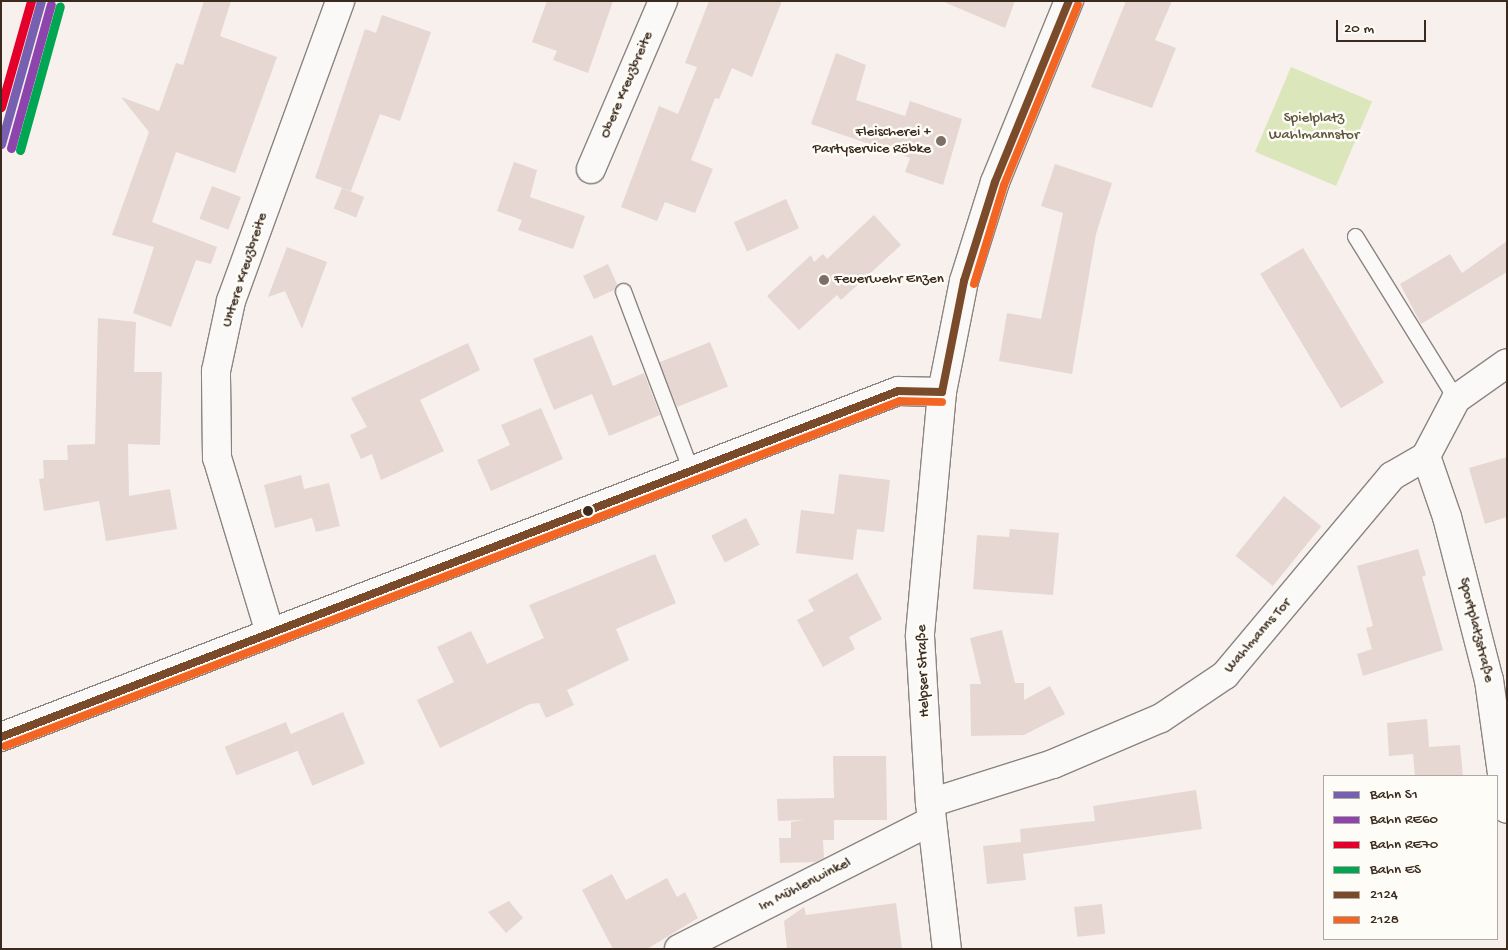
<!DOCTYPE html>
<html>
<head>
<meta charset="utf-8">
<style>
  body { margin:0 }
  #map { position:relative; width:1508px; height:950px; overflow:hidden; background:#f7f0ec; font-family:"Gochi Hand",sans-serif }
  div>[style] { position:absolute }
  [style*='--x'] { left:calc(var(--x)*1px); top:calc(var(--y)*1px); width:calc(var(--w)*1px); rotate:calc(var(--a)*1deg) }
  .green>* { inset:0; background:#dce6bb; transform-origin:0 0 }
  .building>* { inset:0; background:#e6d7d2; transform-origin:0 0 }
  .roads { filter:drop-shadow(1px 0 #8b8480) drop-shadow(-1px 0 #8b8480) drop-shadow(0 1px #8b8480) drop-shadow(0 -1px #8b8480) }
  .service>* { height:15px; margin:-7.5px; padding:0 7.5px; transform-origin:7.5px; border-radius:7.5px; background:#faf9f7 }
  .minor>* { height:28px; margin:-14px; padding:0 14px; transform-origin:14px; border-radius:14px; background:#faf9f7 }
  .tertiary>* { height:28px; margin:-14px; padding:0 14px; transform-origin:14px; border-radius:14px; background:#faf9f7 }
  .secondary>* { height:28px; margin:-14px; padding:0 14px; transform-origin:14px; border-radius:14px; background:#faf9f7 }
  .bus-1>* { height:8px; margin:-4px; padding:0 4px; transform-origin:4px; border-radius:4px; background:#7a4b2a }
  .bus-2>* { height:8px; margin:-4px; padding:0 4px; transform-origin:4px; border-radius:4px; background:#f26522 }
  .rail-1>* { height:9px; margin:-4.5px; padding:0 4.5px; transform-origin:4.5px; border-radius:4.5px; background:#7760b0 }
  .rail-2>* { height:9px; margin:-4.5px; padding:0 4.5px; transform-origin:4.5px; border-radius:4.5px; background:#8e44ad }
  .rail-3>* { height:9px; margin:-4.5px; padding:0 4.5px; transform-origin:4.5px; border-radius:4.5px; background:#e4002b }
  .rail-4>* { height:9px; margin:-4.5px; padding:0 4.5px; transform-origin:4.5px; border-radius:4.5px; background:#00a651 }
  .dots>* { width:14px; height:14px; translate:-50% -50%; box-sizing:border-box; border:2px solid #fdfcf7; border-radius:50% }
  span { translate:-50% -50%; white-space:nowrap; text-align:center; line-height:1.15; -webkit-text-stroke:5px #fdfcf7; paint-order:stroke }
  .street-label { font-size:15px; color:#3b2a1e }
  .park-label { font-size:15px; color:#5e573b }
  .poi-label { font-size:15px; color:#3b2a1e }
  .right { translate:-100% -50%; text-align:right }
  .left { translate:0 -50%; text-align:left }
  .frame { position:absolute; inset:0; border:2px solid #3b2a1e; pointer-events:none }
  .legend { position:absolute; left:1323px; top:775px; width:175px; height:165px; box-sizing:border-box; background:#fdfcf7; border:1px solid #afa8a0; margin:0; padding:6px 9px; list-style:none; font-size:15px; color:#3b2a1e }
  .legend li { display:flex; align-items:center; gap:10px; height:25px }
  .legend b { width:25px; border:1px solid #afa8a0 }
  .scale { position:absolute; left:1336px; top:20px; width:90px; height:22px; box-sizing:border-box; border:2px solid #3b2a1e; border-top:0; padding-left:6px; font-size:15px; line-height:18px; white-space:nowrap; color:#3b2a1e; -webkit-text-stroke:4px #fdfcf7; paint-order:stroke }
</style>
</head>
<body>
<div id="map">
  <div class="green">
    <i style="left:1291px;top:67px;width:88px;height:92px;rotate:23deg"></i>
  </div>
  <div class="building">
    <i style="clip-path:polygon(204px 1px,231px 1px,220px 36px,277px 57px,235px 173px,176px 152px,152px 222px,217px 247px,211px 264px,196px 260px,171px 327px,133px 313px,154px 247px,112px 235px,149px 132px,121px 97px,159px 111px,176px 63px,183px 65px)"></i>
    <i style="clip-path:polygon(547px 1px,613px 1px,588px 73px,553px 60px,557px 51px,532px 42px)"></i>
    <i style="clip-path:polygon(709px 1px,782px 1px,752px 77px,732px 68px,719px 99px,715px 98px,691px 160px,713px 169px,695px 213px,665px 202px,657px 221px,621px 207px,659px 106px,678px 114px,697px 67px,685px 63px)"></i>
    <i style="clip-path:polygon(942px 1px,1015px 1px,1005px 28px)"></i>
    <i style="clip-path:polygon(1126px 1px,1172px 1px,1155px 40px,1176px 48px,1152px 108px,1091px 87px)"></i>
    <i style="clip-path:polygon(382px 15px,431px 32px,400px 121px,380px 114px,351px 191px,315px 178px,365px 29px,376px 33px)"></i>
    <i style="clip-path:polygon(836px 53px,866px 65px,856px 100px,905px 116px,910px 101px,962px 119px,943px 185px,905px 172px,910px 158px,811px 124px)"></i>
    <i style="clip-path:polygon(514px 162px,537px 170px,530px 197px,585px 216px,573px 249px,518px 230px,522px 220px,497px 211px)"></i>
    <i style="clip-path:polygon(1055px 164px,1112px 183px,1096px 234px,1072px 374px,999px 361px,1007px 313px,1041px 319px,1063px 213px,1041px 206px)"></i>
    <i style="left:212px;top:186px;width:31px;height:35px;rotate:21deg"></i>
    <i style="left:342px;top:188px;width:24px;height:22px;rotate:22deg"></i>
    <i style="left:786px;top:199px;width:32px;height:57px;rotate:66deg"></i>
    <i style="clip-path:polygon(874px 215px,901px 245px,841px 300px,837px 295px,799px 330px,767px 296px,811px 255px,814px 262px,823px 254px,827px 259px)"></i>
    <i style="clip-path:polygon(1507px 241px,1507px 272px,1421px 324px,1400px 284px,1450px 254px,1462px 273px)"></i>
    <i style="clip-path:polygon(287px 247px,327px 262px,302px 329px,285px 291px,268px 297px)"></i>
    <i style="left:1303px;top:248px;width:157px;height:50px;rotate:59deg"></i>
    <i style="clip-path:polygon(608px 264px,617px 284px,614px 290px,594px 299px,583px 276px)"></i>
    <i style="clip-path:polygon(98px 318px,136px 322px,134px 372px,162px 372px,160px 445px,128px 444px,129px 496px,170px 489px,177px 529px,106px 541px,99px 501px,44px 511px,39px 479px,44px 478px,43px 460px,68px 460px,67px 445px,95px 444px)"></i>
    <i style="clip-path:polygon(592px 335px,613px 386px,644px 373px,660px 415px,609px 436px,592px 394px,554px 410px,533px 359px)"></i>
    <i style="left:710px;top:342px;width:48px;height:55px;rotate:68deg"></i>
    <i style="clip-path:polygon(468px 343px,480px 370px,420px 400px,444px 451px,381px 480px,372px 454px,361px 459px,350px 435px,367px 427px,351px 398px)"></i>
    <i style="clip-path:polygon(541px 408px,563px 459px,491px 491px,477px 460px,510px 445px,501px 425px)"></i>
    <i style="clip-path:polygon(1507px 457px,1507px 517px,1485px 524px,1469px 468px)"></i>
    <i style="clip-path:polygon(839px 474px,890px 480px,884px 532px,857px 529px,853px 560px,796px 553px,801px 510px,834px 514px)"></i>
    <i style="clip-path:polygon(301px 475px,304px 489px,329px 483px,340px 526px,316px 532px,312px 518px,275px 528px,264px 485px)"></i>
    <i style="left:1284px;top:496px;width:48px;height:77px;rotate:39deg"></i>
    <i style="left:746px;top:518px;width:30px;height:39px;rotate:63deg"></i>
    <i style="clip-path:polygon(1010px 529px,1059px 533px,1053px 595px,973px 589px,977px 535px,1009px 537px)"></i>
    <i style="clip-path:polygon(1418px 549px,1426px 575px,1422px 577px,1443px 650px,1363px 676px,1357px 654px,1372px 649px,1366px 628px,1373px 626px,1357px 566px)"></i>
    <i style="clip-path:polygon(655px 554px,676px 603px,616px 629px,629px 660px,567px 690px,574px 705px,546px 718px,539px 703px,530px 704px,440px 748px,417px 700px,454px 682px,437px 647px,471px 631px,487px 664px,544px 638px,529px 605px)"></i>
    <i style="clip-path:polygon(857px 573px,882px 619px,849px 637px,855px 649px,823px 667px,797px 620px,814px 611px,808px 600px)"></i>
    <i style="clip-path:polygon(1002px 630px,1015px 683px,1024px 683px,1024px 700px,1050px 686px,1065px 714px,1024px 735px,971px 736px,970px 684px,981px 684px,970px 638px)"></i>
    <i style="left:343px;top:712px;width:56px;height:57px;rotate:67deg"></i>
    <i style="clip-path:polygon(1427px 719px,1429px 747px,1460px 745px,1463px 776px,1415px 776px,1413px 754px,1389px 756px,1387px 723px)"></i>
    <i style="left:286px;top:722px;width:31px;height:66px;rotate:68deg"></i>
    <i style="clip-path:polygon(833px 756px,886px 756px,887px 820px,834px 820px,834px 840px,823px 840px,824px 858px,815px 862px,780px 863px,779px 838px,791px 838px,791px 822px,804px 820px,778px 821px,777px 799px,834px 798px)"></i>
    <i style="clip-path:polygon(1196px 790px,1202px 829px,1023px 854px,1026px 880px,987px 884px,983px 846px,1021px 842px,1020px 829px,1095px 821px,1093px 806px)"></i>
    <i style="clip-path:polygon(612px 874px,626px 900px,667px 878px,677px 897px,685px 892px,698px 918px,647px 949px,613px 949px,582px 890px)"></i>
    <i style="clip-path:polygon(509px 901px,523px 918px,506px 933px,488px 912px)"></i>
    <i style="clip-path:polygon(896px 903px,902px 949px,787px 949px,784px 921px,804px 907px,806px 915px)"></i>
    <i style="left:1102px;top:904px;width:30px;height:28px;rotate:84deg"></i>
  </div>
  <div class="roads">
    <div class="service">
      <i style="--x:1355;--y:236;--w:192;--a:58.2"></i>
      <i style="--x:623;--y:291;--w:192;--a:69.3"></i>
    </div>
    <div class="minor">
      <i style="--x:591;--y:169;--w:183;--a:-66.8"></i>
      <i style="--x:1426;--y:456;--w:65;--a:71"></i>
      <i style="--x:1447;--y:517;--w:168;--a:75.6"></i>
      <i style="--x:1489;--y:680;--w:130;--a:82.1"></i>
      <i style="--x:270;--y:633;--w:183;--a:-106.8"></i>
      <i style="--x:217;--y:458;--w:87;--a:-90.7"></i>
      <i style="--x:216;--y:371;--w:72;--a:-77.9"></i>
      <i style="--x:231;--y:301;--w:319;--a:-70"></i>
      <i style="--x:930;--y:803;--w:129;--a:-17.6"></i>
      <i style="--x:1053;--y:764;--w:117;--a:-23.1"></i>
      <i style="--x:1161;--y:718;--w:77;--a:-33.9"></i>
      <i style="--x:1225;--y:675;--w:260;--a:-50"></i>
      <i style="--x:1392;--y:476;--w:39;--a:-30"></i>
      <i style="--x:1426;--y:456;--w:64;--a:-62.2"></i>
      <i style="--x:1456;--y:399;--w:62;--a:-35.2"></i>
      <i style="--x:679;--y:949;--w:283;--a:-26.9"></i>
    </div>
    <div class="tertiary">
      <i style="--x:942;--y:392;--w:245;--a:95.2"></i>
      <i style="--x:920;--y:636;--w:167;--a:86.6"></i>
      <i style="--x:930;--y:803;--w:147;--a:83.4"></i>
    </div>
    <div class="secondary">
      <i style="--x:1;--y:737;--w:961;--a:-21.09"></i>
      <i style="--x:898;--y:391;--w:44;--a:1.3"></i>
      <i style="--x:942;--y:392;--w:113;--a:-78.8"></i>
      <i style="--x:964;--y:281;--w:104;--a:-72.6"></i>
      <i style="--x:995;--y:182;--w:196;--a:-67.8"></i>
    </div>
  </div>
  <div class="bus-1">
    <i style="--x:1;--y:737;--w:961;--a:-21.09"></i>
    <i style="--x:898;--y:391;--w:44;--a:1.3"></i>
    <i style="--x:942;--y:392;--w:113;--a:-78.8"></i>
    <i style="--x:964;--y:281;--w:104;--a:-72.6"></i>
    <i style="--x:995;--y:182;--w:196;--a:-67.8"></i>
  </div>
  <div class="bus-2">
    <i style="--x:974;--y:284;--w:103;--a:-73.1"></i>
    <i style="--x:1004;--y:185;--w:195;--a:-67.7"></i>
    <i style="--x:5;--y:746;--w:959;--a:-21.08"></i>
    <i style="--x:900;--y:401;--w:42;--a:1.4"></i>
  </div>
  <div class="rail-1">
    <i style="--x:1;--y:144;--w:148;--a:-74.4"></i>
  </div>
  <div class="rail-2">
    <i style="--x:11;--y:148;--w:149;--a:-74.5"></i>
  </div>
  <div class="rail-3">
    <i style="--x:1;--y:107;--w:110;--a:-74.2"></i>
  </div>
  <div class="rail-4">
    <i style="--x:20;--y:150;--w:149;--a:-74.5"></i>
  </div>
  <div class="dots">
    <i style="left:941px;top:141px;background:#7d6f66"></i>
    <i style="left:824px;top:280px;background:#7d6f66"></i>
    <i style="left:588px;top:511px;background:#3b2a1e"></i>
  </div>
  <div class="street-label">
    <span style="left:627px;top:85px;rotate:-67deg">Obere Kreuzbreite</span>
    <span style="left:245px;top:270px;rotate:-72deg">Untere Kreuzbreite</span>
    <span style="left:1476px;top:630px;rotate:76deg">Sportplatzstraße</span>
    <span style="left:1258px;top:636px;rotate:-49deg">Wahlmanns Tor</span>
    <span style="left:924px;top:671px;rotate:-92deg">Helpser Straße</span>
    <span style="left:805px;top:885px;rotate:-27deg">Im Mühlenwinkel</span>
  </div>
  <div class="park-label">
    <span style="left:1314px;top:127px">Spielplatz<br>Wahlmannstor</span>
  </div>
  <div class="poi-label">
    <span class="right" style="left:931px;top:141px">Fleischerei +<br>Partyservice Röbke</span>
    <span class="left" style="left:834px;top:280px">Feuerwehr Enzen</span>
  </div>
  <div class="frame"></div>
  <ul class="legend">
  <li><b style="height:6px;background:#7760b0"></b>Bahn S1</li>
  <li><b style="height:6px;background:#8e44ad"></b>Bahn RE60</li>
  <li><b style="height:6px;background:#e4002b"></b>Bahn RE70</li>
  <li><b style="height:6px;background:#00a651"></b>Bahn ES</li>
  <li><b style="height:6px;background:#7a4b2a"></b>2124</li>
  <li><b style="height:6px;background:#f26522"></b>2128</li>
  </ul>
  <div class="scale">20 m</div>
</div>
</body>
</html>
